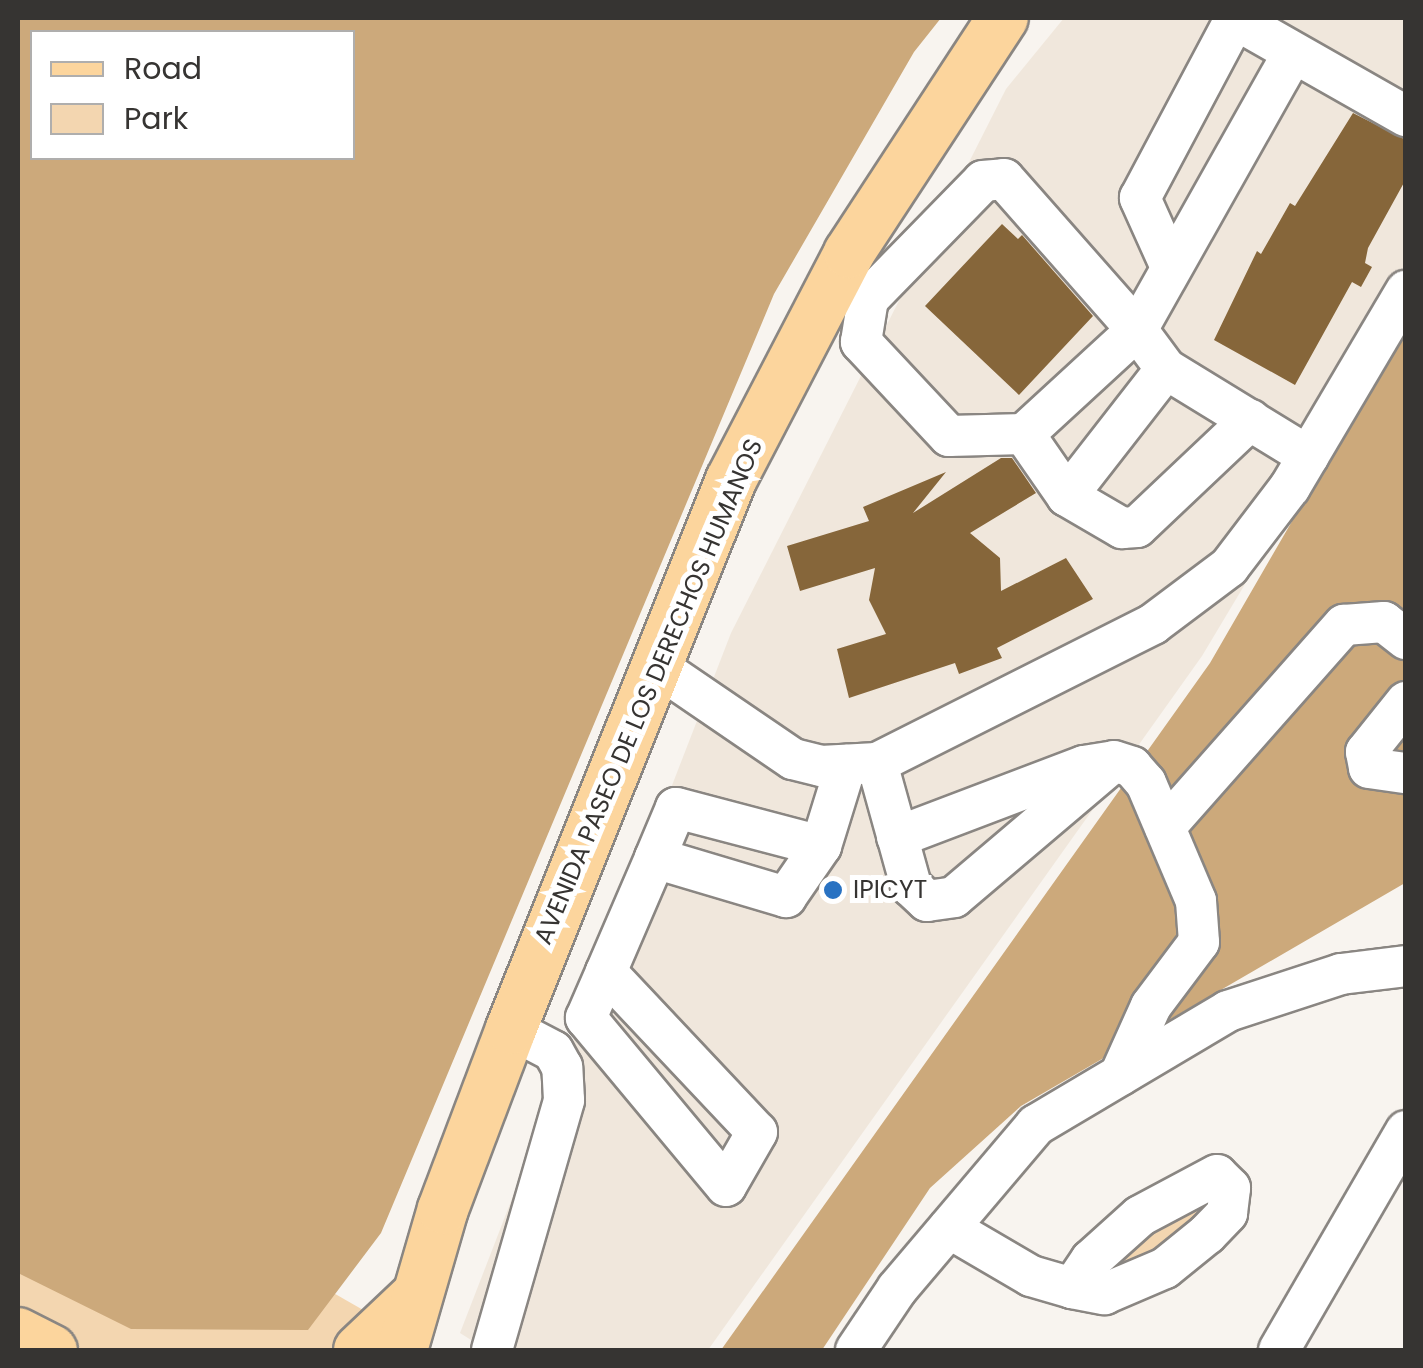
<!DOCTYPE html>
<html>
<head>
<meta charset="utf-8">
<style>
  body { margin:0 }
  #map { position:relative; width:1423px; height:1368px; overflow:hidden; background:#f8f4ef; font-family:Poppins,sans-serif }
  div>[style] { position:absolute }
  [style*='--x'] { left:calc(var(--x)*1px); top:calc(var(--y)*1px); width:calc(var(--w)*1px); rotate:calc(var(--a)*1deg) }
  .built>* { inset:0; background:#f0e7dc }
  .green>* { inset:0; background:#f3d6b0 }
  .forest>* { inset:0; background:#cca97b }
  .building>* { inset:0; background:#86663a }
  .roads { filter:drop-shadow(2px 0 #8a8682) drop-shadow(-2px 0 #8a8682) drop-shadow(0 2px #8a8682) drop-shadow(0 -2px #8a8682) }
  .minor>* { height:40px; margin:-20px; padding:0 20px; transform-origin:20px; border-radius:20px; background:#fff }
  .major>* { height:50px; margin:-25px; padding:0 25px; transform-origin:25px; border-radius:25px; background:#fcd59d }
  .dots>* { width:28px; height:28px; translate:-50% -50%; box-sizing:border-box; border:5px solid #fff; border-radius:50% }
  span { translate:-50% -50%; white-space:nowrap; text-align:center; line-height:1.15; -webkit-text-stroke:10px #fff; paint-order:stroke }
  .street-label { font-size:25px; color:#363432 }
  .poi-label { font-size:25px; color:#363432 }
  .left { translate:0 -50%; text-align:left }
  .frame { position:absolute; inset:0; border:20px solid #363432; pointer-events:none }
  .legend { position:absolute; left:30px; top:30px; width:325px; height:130px; box-sizing:border-box; background:#fff; border:2px solid #afaead; margin:0; padding:12px 18px; list-style:none; font-size:30px; color:#363432 }
  .legend li { display:flex; align-items:center; gap:20px; height:50px }
  .legend b { width:50px; border:2px solid #afaead }
</style>
</head>
<body>
<div id="map">
  <div class="built">
    <i style="clip-path:polygon(1064px 18px,1405px 18px,1405px 317px,1202px 656px,708px 1350px,487px 1350px,460px 1333px,731px 633px,1006px 89px)"></i>
  </div>
  <div class="green">
    <i style="clip-path:polygon(18px 1157px,124px 1173px,433px 1350px,18px 1350px)"></i>
    <i style="clip-path:polygon(1204px 1194px,1200px 1210px,1173px 1243px,1100px 1274px)"></i>
  </div>
  <div class="forest">
    <i style="clip-path:polygon(evenodd,18px 18px,941px 18px,914px 52px,774px 294px,381px 1233px,308px 1330px,131px 1329px,18px 1273px,18px 18px,32px 32px,352px 32px,352px 158px,32px 158px,32px 32px)"></i>
    <i style="clip-path:polygon(1405px 326px,1405px 883px,1021px 1106px,930px 1188px,822px 1350px,721px 1350px,1210px 663px)"></i>
  </div>
  <div class="building">
    <i style="clip-path:polygon(1353px 113px,1406px 140px,1406px 179px,1368px 248px,1365px 263px,1372px 267px,1361px 287px,1352px 282px,1295px 385px,1214px 340px,1257px 251px,1261px 254px,1290px 203px,1295px 206px)"></i>
    <i style="clip-path:polygon(1002px 224px,1018px 239px,1022px 235px,1093px 316px,1019px 395px,925px 306px)"></i>
    <i style="clip-path:polygon(1001px 458px,1012px 458px,1036px 493px,970px 533px,1000px 558px,1001px 591px,1066px 558px,1093px 599px,997px 648px,1002px 658px,959px 674px,955px 663px,849px 698px,837px 649px,886px 634px,869px 600px,875px 568px,800px 591px,787px 546px,869px 521px,863px 507px,946px 472px,913px 513px)"></i>
  </div>
  <div class="roads">
    <div class="minor">
      <i style="--x:1293;--y:53;--w:318;--a:119.4"></i>
      <i style="--x:1137;--y:330;--w:154;--a:137.4"></i>
      <i style="--x:1024;--y:434;--w:75;--a:178.5"></i>
      <i style="--x:949;--y:436;--w:129;--a:-133.1"></i>
      <i style="--x:861;--y:342;--w:44;--a:-80.8"></i>
      <i style="--x:868;--y:299;--w:165;--a:-45.7"></i>
      <i style="--x:983;--y:181;--w:21;--a:-5"></i>
      <i style="--x:1004;--y:179;--w:201;--a:48.6"></i>
      <i style="--x:1137;--y:330;--w:49;--a:53.4"></i>
      <i style="--x:1166;--y:369;--w:167;--a:31.5"></i>
      <i style="--x:1171;--y:267;--w:76;--a:-114.2"></i>
      <i style="--x:1140;--y:198;--w:203;--a:-62"></i>
      <i style="--x:1235;--y:19;--w:197;--a:29.6"></i>
      <i style="--x:1024;--y:434;--w:75;--a:55.3"></i>
      <i style="--x:1067;--y:496;--w:161;--a:-52.1"></i>
      <i style="--x:1067;--y:496;--w:64;--a:30.2"></i>
      <i style="--x:1122;--y:528;--w:15;--a:-4"></i>
      <i style="--x:1137;--y:527;--w:156;--a:-43.4"></i>
      <i style="--x:655;--y:665;--w:167;--a:34.3"></i>
      <i style="--x:793;--y:759;--w:29;--a:14"></i>
      <i style="--x:821;--y:766;--w:56;--a:-3.1"></i>
      <i style="--x:877;--y:763;--w:309;--a:-26.7"></i>
      <i style="--x:1153;--y:624;--w:95;--a:-36.9"></i>
      <i style="--x:1229;--y:567;--w:101;--a:-52.7"></i>
      <i style="--x:1290;--y:487;--w:228;--a:-59.4"></i>
      <i style="--x:1406;--y:702;--w:64;--a:128.7"></i>
      <i style="--x:1366;--y:752;--w:16;--a:79"></i>
      <i style="--x:1369;--y:768;--w:37;--a:8"></i>
      <i style="--x:877;--y:763;--w:128;--a:74.5"></i>
      <i style="--x:911;--y:886;--w:22;--a:43"></i>
      <i style="--x:927;--y:901;--w:27;--a:-8"></i>
      <i style="--x:954;--y:897;--w:199;--a:-40.3"></i>
      <i style="--x:1165;--y:827;--w:270;--a:-48.5"></i>
      <i style="--x:1344;--y:625;--w:40;--a:-4.3"></i>
      <i style="--x:1384;--y:622;--w:28;--a:38"></i>
      <i style="--x:897;--y:837;--w:200;--a:-20.8"></i>
      <i style="--x:1084;--y:766;--w:30;--a:-9"></i>
      <i style="--x:1114;--y:761;--w:19;--a:18"></i>
      <i style="--x:1132;--y:767;--w:21;--a:49"></i>
      <i style="--x:1146;--y:783;--w:128;--a:67"></i>
      <i style="--x:1196;--y:901;--w:41;--a:85.8"></i>
      <i style="--x:1199;--y:942;--w:80;--a:126.9"></i>
      <i style="--x:1151;--y:1006;--w:76;--a:114.2"></i>
      <i style="--x:821;--y:846;--w:150;--a:-165.3"></i>
      <i style="--x:676;--y:808;--w:54;--a:112.8"></i>
      <i style="--x:655;--y:858;--w:137;--a:16.6"></i>
      <i style="--x:786;--y:897;--w:62;--a:-55.5"></i>
      <i style="--x:821;--y:846;--w:85;--a:-72.8"></i>
      <i style="--x:606;--y:972;--w:220;--a:46.7"></i>
      <i style="--x:757;--y:1132;--w:62;--a:119.9"></i>
      <i style="--x:726;--y:1186;--w:219;--a:-129.8"></i>
      <i style="--x:586;--y:1018;--w:50;--a:-66.5"></i>
      <i style="--x:606;--y:972;--w:124;--a:-66.7"></i>
      <i style="--x:949;--y:1228;--w:95;--a:30.3"></i>
      <i style="--x:1031;--y:1276;--w:43;--a:16.3"></i>
      <i style="--x:1072;--y:1288;--w:33;--a:11"></i>
      <i style="--x:1104;--y:1294;--w:66;--a:-23.1"></i>
      <i style="--x:1165;--y:1268;--w:54;--a:-39"></i>
      <i style="--x:1207;--y:1234;--w:29;--a:-46"></i>
      <i style="--x:1227;--y:1213;--w:25;--a:-83"></i>
      <i style="--x:1230;--y:1188;--w:18;--a:-135"></i>
      <i style="--x:1217;--y:1175;--w:87;--a:152"></i>
      <i style="--x:1140;--y:1216;--w:66;--a:138.1"></i>
      <i style="--x:1091;--y:1260;--w:34;--a:124"></i>
      <i style="--x:492;--y:1350;--w:260;--a:-73.9"></i>
      <i style="--x:564;--y:1100;--w:33;--a:-93"></i>
      <i style="--x:562;--y:1067;--w:18;--a:-119"></i>
      <i style="--x:553;--y:1051;--w:47;--a:-152.4"></i>
      <i style="--x:856;--y:1350;--w:73;--a:-56.1"></i>
      <i style="--x:897;--y:1289;--w:215;--a:-49.7"></i>
      <i style="--x:1036;--y:1125;--w:223;--a:-30.7"></i>
      <i style="--x:1228;--y:1011;--w:119;--a:-18.1"></i>
      <i style="--x:1341;--y:974;--w:65;--a:-7"></i>
      <i style="--x:1279;--y:1350;--w:253;--a:-59.9"></i>
    </div>
    <div class="major">
      <i style="--x:18;--y:1333;--w:38;--a:27"></i>
      <i style="--x:359;--y:1350;--w:76;--a:-43.4"></i>
      <i style="--x:402;--y:1350;--w:147;--a:-73.8"></i>
      <i style="--x:443;--y:1209;--w:192;--a:-69.3"></i>
      <i style="--x:511;--y:1029;--w:591;--a:-68.16"></i>
      <i style="--x:731;--y:480;--w:256;--a:-62.5"></i>
      <i style="--x:849;--y:253;--w:281;--a:-56.8"></i>
    </div>
  </div>
  <div class="dots">
    <i style="left:833px;top:890px;background:#2972c2"></i>
  </div>
  <div class="street-label">
    <span style="left:649px;top:692px;rotate:-67deg">AVENIDA PASEO DE LOS DERECHOS HUMANOS</span>
  </div>
  <div class="poi-label">
    <span class="left" style="left:853px;top:890px">IPICYT</span>
  </div>
  <div class="frame"></div>
  <ul class="legend">
  <li><b style="height:12px;background:#fcd59d"></b>Road</li>
  <li><b style="height:28px;background:#f3d6b0"></b>Park</li>
  </ul>
</div>
</body>
</html>
